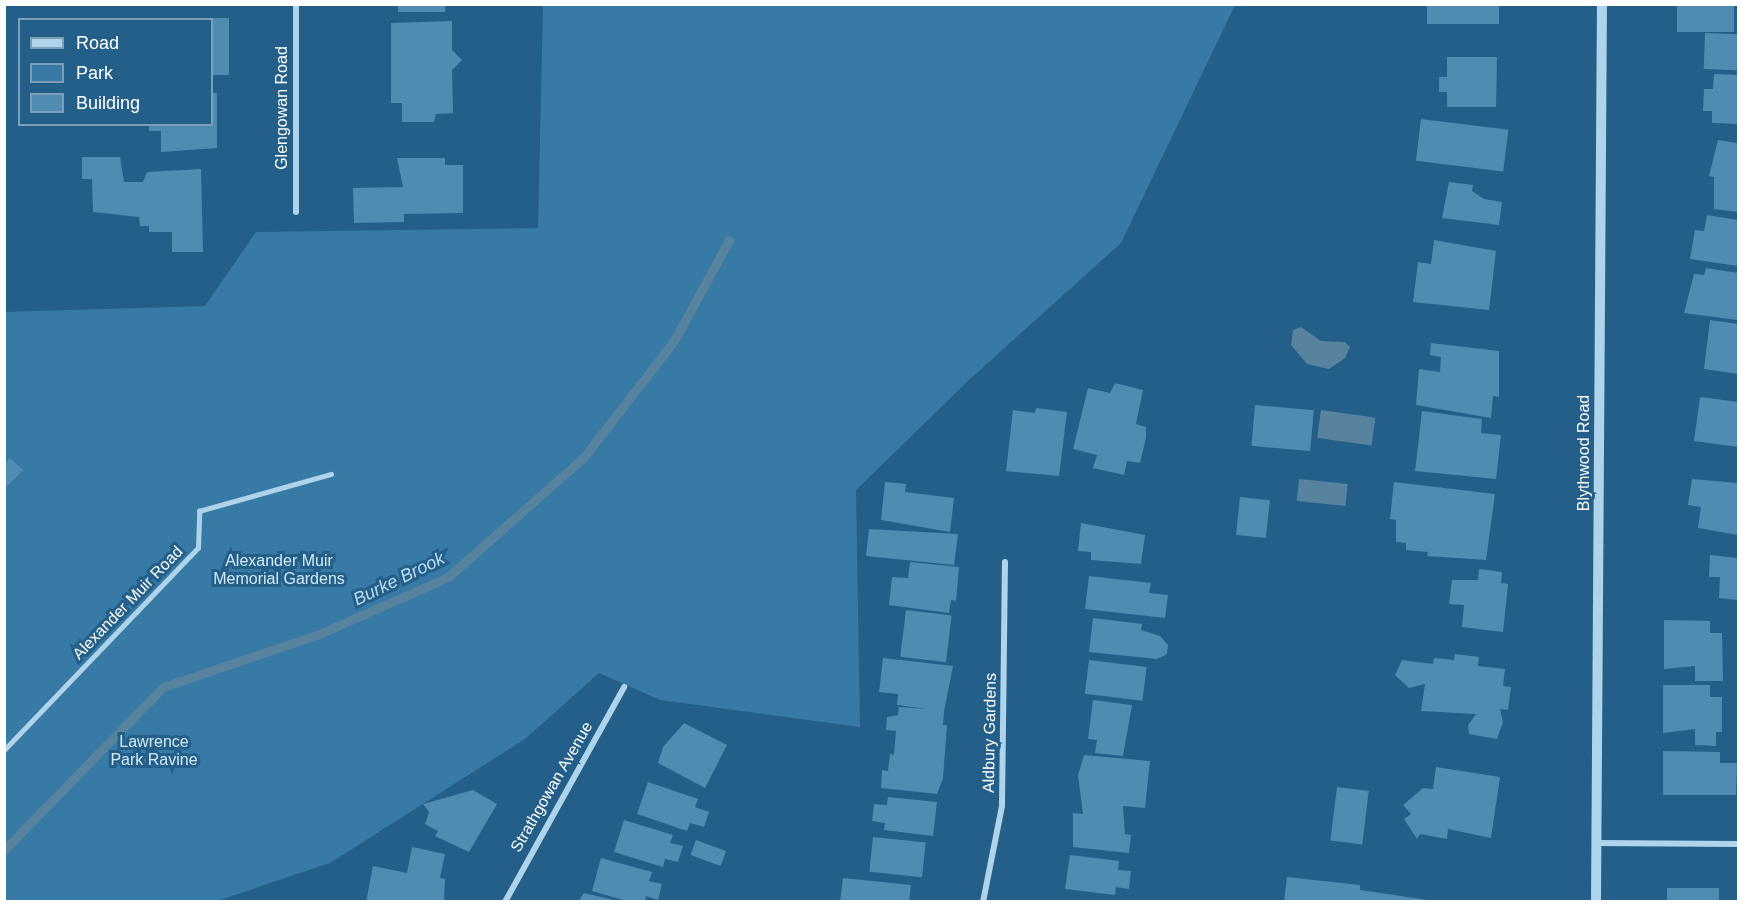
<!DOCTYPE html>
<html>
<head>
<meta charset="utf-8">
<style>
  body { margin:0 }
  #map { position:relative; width:1743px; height:906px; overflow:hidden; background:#235f89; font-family:Helvetica,sans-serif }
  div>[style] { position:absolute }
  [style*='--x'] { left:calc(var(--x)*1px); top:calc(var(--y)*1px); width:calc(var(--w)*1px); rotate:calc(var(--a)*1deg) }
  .green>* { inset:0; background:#377aa6 }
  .water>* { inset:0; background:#58839e; transform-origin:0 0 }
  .stream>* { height:9px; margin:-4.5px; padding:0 4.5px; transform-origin:4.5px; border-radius:4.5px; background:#58839e }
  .building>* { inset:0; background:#508bb2; transform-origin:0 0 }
  .service>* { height:4.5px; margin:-2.25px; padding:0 2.25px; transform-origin:2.25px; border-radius:2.25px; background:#afd3ea }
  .minor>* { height:6px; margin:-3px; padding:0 3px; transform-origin:3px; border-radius:3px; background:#afd3ea }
  .tertiary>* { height:10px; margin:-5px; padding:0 5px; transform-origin:5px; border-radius:5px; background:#afd3ea }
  span { translate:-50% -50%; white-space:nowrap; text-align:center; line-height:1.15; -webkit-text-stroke:6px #235f89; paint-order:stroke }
  .street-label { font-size:16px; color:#fff }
  .park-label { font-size:16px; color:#d3e9f7 }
  .water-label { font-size:18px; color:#badcf1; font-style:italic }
  .frame { position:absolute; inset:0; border:6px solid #fff; pointer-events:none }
  .legend { position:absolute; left:18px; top:18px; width:195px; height:108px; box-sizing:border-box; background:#235f89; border:2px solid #7b9fb8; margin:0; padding:8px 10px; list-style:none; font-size:18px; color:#fff }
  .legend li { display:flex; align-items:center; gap:12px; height:30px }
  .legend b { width:30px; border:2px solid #7b9fb8 }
</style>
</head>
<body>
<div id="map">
  <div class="green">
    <i style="clip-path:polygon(543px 5px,1235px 5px,1121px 243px,970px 379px,856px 490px,860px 727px,660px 700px,599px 673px,525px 739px,330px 863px,217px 901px,5px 901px,4px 312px,205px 306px,256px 232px,538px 228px)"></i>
  </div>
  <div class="water">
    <i style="clip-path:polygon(1301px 327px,1321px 341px,1345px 342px,1350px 347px,1345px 358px,1329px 369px,1307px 364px,1291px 345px,1293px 330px)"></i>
    <i style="left:1321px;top:410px;width:55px;height:28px;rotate:8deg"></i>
    <i style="left:1299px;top:479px;width:49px;height:22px;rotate:6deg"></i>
  </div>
  <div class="stream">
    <i style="--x:4;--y:850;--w:228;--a:-45.7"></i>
    <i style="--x:163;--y:687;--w:163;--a:-18.7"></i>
    <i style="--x:317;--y:635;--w:143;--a:-23.9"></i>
    <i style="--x:448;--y:577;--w:181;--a:-41.4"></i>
    <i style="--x:584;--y:457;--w:147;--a:-52.2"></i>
    <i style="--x:674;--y:341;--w:115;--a:-61.4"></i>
  </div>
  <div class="building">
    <i style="left:398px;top:4px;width:47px;height:8px"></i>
    <i style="left:1427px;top:4px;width:72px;height:20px"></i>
    <i style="left:1677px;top:4px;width:57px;height:28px"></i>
    <i style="left:212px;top:18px;width:17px;height:57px"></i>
    <i style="clip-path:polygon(452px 21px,452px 50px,462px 60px,452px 70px,453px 113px,436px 114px,434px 122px,402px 122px,402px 103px,391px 103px,391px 23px)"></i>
    <i style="left:1705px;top:33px;width:33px;height:36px;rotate:2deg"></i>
    <i style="clip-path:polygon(1447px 57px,1497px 57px,1496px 107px,1447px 107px,1447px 92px,1439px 92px,1439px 77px,1447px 77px)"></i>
    <i style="clip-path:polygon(1714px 74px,1738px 75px,1738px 124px,1712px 123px,1712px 111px,1703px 111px,1704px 89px,1713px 89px)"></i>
    <i style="clip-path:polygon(212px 93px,217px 93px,217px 148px,161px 152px,161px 131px,149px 131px,149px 124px,212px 124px)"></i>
    <i style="left:1421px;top:119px;width:88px;height:42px;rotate:7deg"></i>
    <i style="clip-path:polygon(1718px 140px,1737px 143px,1738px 212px,1714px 209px,1714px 177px,1709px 176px)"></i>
    <i style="clip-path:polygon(82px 157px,120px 157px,124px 182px,143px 182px,147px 172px,201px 169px,203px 252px,172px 252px,172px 232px,149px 232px,149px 226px,140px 226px,139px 217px,93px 212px,92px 179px,82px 179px)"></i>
    <i style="clip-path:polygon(397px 158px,445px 158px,445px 165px,463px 165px,463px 213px,404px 214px,404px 222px,354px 223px,353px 188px,403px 187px)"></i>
    <i style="clip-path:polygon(1449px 182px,1473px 185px,1472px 191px,1484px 199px,1502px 202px,1499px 225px,1442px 218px)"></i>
    <i style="clip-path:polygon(1707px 215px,1738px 220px,1738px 266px,1690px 259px,1695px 230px,1704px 231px)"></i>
    <i style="clip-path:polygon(1434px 240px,1496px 251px,1489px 310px,1413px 302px,1418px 262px,1431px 264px)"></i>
    <i style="clip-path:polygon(1706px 268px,1738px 273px,1738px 320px,1684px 313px,1694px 274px,1704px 275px)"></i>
    <i style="clip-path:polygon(1710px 320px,1738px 324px,1738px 374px,1704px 369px)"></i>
    <i style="clip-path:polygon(1431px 343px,1499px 351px,1499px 397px,1493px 396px,1491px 418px,1416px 405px,1419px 369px,1440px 372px,1441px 357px,1430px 355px)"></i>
    <i style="clip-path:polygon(1115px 383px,1143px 390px,1136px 424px,1146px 427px,1146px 438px,1140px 463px,1127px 461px,1124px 475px,1093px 468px,1097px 455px,1073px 449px,1088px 388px,1110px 393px)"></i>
    <i style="clip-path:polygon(1700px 397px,1738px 402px,1738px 447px,1694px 441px)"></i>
    <i style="left:1255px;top:405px;width:59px;height:41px;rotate:5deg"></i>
    <i style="clip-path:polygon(1036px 408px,1067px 412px,1059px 476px,1006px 471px,1013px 410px,1035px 413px)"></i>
    <i style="clip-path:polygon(1422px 411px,1482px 419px,1481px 433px,1501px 435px,1496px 479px,1415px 471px)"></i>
    <i style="clip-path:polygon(10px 458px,23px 470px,4px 489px,4px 464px)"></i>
    <i style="clip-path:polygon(1692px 479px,1738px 483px,1738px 535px,1698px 528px,1701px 507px,1688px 505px)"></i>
    <i style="clip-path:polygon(885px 482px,906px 484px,905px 492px,954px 498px,950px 532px,881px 520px)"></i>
    <i style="clip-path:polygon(1394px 482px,1495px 494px,1486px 560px,1427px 556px,1428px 552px,1406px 550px,1406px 543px,1396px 542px,1396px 520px,1390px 519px)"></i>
    <i style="left:1240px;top:497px;width:30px;height:38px;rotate:6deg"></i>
    <i style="clip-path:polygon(1081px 523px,1145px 535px,1141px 564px,1091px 560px,1091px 552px,1078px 551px)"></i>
    <i style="clip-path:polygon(869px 529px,958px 534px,954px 565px,866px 556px)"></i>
    <i style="clip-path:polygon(1710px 555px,1738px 558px,1738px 600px,1719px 598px,1720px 577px,1709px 577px)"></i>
    <i style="clip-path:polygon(910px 562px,959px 567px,956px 601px,951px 600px,949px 613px,889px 605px,892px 577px,908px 578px)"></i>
    <i style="clip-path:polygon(1479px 569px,1502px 572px,1501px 583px,1508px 584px,1503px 632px,1462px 627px,1464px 605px,1449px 604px,1452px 580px,1478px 580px)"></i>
    <i style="clip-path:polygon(1089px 576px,1151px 583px,1149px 593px,1168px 595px,1165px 618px,1085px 609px)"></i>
    <i style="left:906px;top:610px;width:46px;height:47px;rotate:7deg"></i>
    <i style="clip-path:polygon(1093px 618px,1142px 624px,1141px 630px,1160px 636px,1168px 645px,1167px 654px,1157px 659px,1089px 652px)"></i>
    <i style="clip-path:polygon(1664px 620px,1710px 621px,1710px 633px,1722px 633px,1723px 681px,1695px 681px,1695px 666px,1664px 669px)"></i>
    <i style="clip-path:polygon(1455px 654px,1479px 657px,1478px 666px,1505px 669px,1503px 686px,1511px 687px,1508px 710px,1500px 709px,1503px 722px,1497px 739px,1469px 734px,1468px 725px,1476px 714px,1421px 711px,1425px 684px,1409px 688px,1395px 675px,1402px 660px,1433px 664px,1434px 658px,1454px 660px)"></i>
    <i style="clip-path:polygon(883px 658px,953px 666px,944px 711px,943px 725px,947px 725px,943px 778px,937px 794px,881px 788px,882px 770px,888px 771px,890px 754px,894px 755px,896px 731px,886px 730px,887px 717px,898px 715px,899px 707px,927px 709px,897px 705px,898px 694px,879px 692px)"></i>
    <i style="left:1089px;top:660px;width:58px;height:34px;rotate:7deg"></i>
    <i style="clip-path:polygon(1663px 685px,1710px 685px,1710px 697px,1722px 697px,1722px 732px,1716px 732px,1716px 746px,1695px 745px,1695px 729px,1663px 733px)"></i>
    <i style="clip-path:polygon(1093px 700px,1132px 705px,1123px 756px,1095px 753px,1097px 740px,1088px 739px)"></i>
    <i style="clip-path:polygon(684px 723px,727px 745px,705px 788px,658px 763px,663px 747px)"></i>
    <i style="clip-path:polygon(1663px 751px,1720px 752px,1720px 763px,1737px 763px,1736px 795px,1663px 795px)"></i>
    <i style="clip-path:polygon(1084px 755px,1150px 761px,1145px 808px,1123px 806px,1125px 834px,1131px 835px,1129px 853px,1073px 847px,1073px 813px,1083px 814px,1078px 775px)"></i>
    <i style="clip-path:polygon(1436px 767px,1500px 777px,1491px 838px,1448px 829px,1447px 839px,1420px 834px,1417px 839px,1404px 819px,1411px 814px,1403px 805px,1423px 788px,1433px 789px)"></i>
    <i style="clip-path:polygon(648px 782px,698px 799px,695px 807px,709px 812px,704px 827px,690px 823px,687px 831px,637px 814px)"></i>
    <i style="left:1337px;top:787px;width:32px;height:54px;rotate:7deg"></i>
    <i style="clip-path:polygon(473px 790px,497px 804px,469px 852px,435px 836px,438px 831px,425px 824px,429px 812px,423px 804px)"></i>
    <i style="clip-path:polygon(888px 797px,937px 802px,933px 836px,884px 830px,885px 823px,872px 821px,874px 804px,887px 805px)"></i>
    <i style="clip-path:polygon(624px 820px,673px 835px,670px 843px,683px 846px,678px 862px,665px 859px,663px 867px,614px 852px)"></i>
    <i style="left:873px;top:837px;width:53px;height:35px;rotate:6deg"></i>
    <i style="left:696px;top:840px;width:32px;height:16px;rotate:20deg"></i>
    <i style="clip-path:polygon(412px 847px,445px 854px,440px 878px,445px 879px,444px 902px,366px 902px,373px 866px,407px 873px)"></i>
    <i style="clip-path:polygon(1070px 855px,1119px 861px,1118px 870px,1131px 871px,1129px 889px,1116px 887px,1115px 895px,1065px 889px)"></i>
    <i style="clip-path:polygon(601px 858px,652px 872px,649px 881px,662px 884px,658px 900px,646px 896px,645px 902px,630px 902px,592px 891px)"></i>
    <i style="clip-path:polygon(1287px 877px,1360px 885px,1360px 890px,1441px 902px,1284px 902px)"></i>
    <i style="clip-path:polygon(843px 878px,911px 885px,909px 902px,840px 902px)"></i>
    <i style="left:1667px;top:888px;width:52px;height:14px"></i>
    <i style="clip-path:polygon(584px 893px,618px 901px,618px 902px,578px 902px)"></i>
  </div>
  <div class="service">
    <i style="--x:4;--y:750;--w:280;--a:-46.2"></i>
    <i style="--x:198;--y:548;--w:37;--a:-88"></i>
    <i style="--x:199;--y:511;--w:137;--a:-15.7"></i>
  </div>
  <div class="minor">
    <i style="--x:296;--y:212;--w:208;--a:-90"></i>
    <i style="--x:1596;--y:843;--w:142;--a:0.4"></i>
    <i style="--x:505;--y:902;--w:246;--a:-61"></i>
    <i style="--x:983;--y:902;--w:98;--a:-78.8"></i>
    <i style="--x:1002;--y:806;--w:244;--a:-89.3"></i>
  </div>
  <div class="tertiary">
    <i style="--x:1596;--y:902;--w:898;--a:-89.62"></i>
  </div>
  <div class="street-label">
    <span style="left:282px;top:108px;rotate:-90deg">Glengowan Road</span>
    <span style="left:1584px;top:453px;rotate:-90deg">Blythwood Road</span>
    <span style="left:128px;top:603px;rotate:-46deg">Alexander Muir Road</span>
    <span style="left:990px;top:733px;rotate:-89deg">Aldbury Gardens</span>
    <span style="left:552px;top:787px;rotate:-60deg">Strathgowan Avenue</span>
  </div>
  <div class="park-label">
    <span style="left:279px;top:570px">Alexander Muir<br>Memorial Gardens</span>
    <span style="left:154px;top:751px">Lawrence<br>Park Ravine</span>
  </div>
  <div class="water-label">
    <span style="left:399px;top:579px;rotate:-26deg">Burke Brook</span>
  </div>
  <div class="frame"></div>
  <ul class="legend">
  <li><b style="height:8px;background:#afd3ea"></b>Road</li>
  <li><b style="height:16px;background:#377aa6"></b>Park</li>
  <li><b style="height:16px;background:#508bb2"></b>Building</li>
  </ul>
</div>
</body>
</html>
